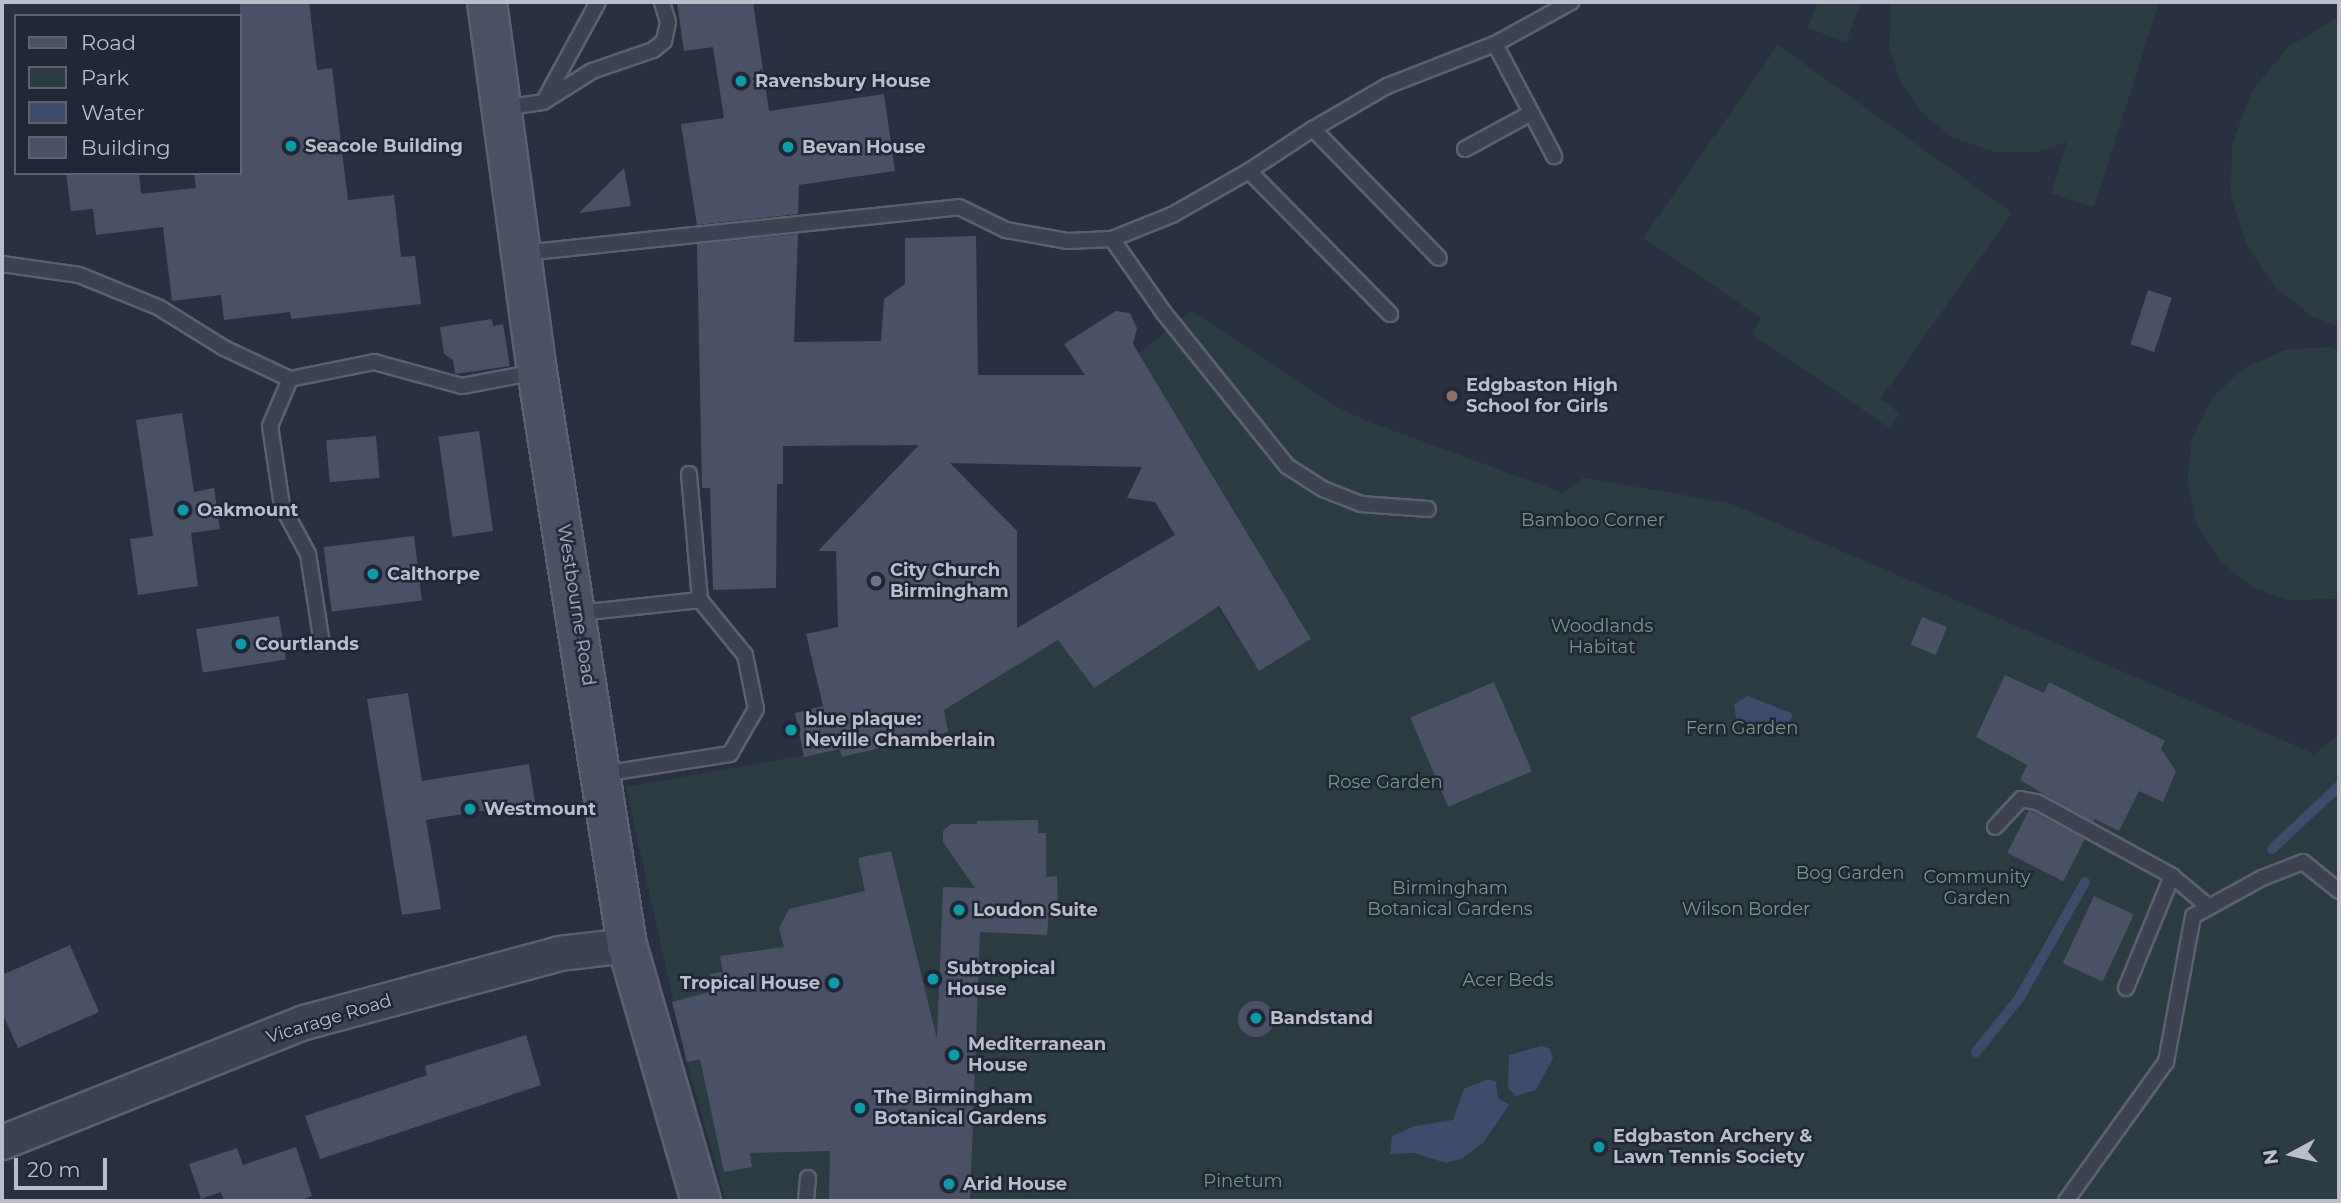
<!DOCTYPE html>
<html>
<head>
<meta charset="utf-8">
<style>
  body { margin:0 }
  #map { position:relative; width:2341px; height:1203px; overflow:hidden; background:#293042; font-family:Montserrat,sans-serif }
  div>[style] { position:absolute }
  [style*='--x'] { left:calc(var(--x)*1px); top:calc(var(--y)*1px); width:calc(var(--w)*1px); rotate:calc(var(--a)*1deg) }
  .green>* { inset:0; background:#2b3d43 }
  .water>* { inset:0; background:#3f4b6a }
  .stream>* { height:10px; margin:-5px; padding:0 5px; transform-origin:5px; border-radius:5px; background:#3f4b6a }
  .building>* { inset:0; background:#4a5166; transform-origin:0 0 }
  .round { border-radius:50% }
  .roads { filter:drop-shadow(2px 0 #5b606f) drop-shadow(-2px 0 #5b606f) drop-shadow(0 2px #5b606f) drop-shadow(0 -2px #5b606f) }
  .service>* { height:14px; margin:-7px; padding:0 7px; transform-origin:7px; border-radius:7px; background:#3d4252 }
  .tertiary>* { height:33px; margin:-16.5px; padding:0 16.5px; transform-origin:16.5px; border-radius:16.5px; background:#3d4252 }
  .secondary>* { height:38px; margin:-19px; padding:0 19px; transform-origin:19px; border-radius:19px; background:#4b5165 }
  .dots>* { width:19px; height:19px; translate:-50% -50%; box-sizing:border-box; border:4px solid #212737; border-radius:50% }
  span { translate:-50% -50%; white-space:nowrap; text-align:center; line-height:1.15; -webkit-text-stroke:5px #212737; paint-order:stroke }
  .poi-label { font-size:18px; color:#babecc; font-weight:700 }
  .left { translate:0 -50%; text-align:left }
  .right { translate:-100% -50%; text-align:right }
  .park-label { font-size:18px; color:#729b82 }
  .street-label { font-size:18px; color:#babecc }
  .frame { position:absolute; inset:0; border:4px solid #babecc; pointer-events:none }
  .legend { position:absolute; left:14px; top:14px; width:228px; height:161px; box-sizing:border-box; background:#212737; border:2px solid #5e6373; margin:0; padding:9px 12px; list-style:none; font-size:21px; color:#babecc }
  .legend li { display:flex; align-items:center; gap:14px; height:35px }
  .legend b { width:35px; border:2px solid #5e6373 }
  .north { position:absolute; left:2257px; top:1119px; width:70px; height:70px; -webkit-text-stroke:5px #212737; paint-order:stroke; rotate:262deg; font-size:19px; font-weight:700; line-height:28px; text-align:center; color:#babecc }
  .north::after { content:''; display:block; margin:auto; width:24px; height:32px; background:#babecc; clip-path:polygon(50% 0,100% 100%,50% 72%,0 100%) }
  .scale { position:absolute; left:14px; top:1158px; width:93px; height:32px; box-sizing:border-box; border:4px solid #babecc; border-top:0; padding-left:9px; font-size:21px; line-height:24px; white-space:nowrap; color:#babecc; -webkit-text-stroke:5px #212737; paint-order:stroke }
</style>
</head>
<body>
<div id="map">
  <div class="green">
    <i style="clip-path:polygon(1818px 2px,1861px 2px,1846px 42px,1808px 28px)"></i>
    <i style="clip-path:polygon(1891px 2px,2159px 2px,2094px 207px,2051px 194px,2067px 142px,2038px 152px,1994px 152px,1952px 137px,1923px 114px,1901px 83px,1889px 47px)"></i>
    <i style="clip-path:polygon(2339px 17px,2339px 327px,2313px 317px,2274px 286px,2246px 244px,2231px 195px,2232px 145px,2252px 91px,2288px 47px)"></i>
    <i style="clip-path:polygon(1778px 45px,2012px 213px,1880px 399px,1900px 413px,1890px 428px,1751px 334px,1761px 318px,1643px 238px)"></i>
    <i style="clip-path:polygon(1191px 311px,1339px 408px,1367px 421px,1563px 493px,1583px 478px,1729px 503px,2315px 754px,2339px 734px,2339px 1201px,726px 1201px,687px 1062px,626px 787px,840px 749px,843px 757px,948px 732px,944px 710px,1058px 640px,1094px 688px,1217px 607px,1259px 670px,1311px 639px,1139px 353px)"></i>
    <i style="clip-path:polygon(2329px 347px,2339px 350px,2339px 599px,2287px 600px,2251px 586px,2221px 562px,2197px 525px,2187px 481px,2192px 438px,2212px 398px,2244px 368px,2285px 350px)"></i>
  </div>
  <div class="water">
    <i style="clip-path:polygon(1748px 696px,1793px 714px,1785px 733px,1746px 731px,1736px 718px,1734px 704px)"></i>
    <i style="clip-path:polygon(1541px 1046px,1549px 1048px,1553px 1058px,1536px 1090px,1516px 1096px,1508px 1088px,1509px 1055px)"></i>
    <i style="clip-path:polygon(1488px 1079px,1496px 1082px,1498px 1098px,1509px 1105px,1483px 1143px,1463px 1158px,1446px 1163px,1414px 1153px,1390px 1154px,1392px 1136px,1415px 1126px,1453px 1120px,1464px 1089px)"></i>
  </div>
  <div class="stream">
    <i style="--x:2272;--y:849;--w:92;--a:-43.2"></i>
    <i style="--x:1976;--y:1052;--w:70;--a:-51.3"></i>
    <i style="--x:2020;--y:997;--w:132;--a:-60.5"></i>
  </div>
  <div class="building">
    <i style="clip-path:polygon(240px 2px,309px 2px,317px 70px,332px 68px,348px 200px,394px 195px,401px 257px,415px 256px,421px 304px,291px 319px,290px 312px,224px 320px,221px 295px,172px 301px,163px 227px,96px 235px,93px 209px,71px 211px,66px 173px,139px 173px,141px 194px,196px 188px,194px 173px,240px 173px)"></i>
    <i style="clip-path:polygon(677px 2px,753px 2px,769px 111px,884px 94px,895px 171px,799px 185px,798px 214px,697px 225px,681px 124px,724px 118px,713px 47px,684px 51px)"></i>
    <i style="clip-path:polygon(624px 168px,631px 206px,579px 213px)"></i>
    <i style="clip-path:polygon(evenodd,798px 234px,794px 342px,881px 341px,884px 299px,905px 284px,905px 238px,976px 236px,978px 375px,1085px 375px,1064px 344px,1116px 311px,1130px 313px,1137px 328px,1133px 344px,1311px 639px,1259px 671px,1219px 606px,1094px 688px,1058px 640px,944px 710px,948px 732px,842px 757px,840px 749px,804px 757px,795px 713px,823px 706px,806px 634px,838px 627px,836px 551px,818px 551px,919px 445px,783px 446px,783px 484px,777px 484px,776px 588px,713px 590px,710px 488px,702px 488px,697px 244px,798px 234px,950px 463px,1142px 467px,1127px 498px,1155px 502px,1175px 535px,1017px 628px,1017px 531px,950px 463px)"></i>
    <i style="left:2148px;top:290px;width:25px;height:57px;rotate:18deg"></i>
    <i style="clip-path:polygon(492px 319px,493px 326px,503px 324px,510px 366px,455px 374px,453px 360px,444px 354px,440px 327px)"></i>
    <i style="clip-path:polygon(182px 413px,194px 492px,214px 488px,220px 529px,191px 533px,198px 586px,138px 595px,130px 539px,153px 536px,136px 420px)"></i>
    <i style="left:479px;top:431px;width:101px;height:41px;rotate:82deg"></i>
    <i style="left:376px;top:436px;width:42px;height:50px;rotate:85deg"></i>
    <i style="left:414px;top:536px;width:65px;height:91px;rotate:83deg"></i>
    <i style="left:279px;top:616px;width:44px;height:84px;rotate:81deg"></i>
    <i style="left:1922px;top:617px;width:27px;height:30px;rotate:22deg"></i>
    <i style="clip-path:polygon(2005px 675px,2044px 693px,2049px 682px,2165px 741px,2161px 749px,2176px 771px,2163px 802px,2139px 791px,2119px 831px,2095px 819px,2093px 822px,2020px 780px,2027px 765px,1976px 737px)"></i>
    <i style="left:1494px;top:682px;width:97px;height:91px;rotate:67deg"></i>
    <i style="clip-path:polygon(408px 693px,422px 781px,529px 764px,535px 802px,426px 820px,441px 909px,402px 915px,367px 699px)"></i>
    <i style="left:2029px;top:810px;width:63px;height:48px;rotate:27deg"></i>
    <i style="clip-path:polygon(1038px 820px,1038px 833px,1046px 833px,1046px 877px,1057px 876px,1058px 910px,1049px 910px,1047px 935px,980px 932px,970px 1201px,829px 1201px,830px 1151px,750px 1153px,752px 1167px,724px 1172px,700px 1059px,687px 1062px,672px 1002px,713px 991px,710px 974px,723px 972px,720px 956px,784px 947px,779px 928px,789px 909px,865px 891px,858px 858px,891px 851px,937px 1039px,943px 887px,975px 888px,943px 842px,943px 831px,951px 824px,977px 824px,977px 821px)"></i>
    <i style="left:2094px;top:896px;width:44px;height:74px;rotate:25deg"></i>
    <i style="clip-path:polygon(70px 945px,99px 1012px,18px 1048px,2px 1013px,2px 975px)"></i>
    <i class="round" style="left:1238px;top:1001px;width:36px;height:36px"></i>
    <i style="clip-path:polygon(526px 1035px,541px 1085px,320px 1159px,305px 1116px,427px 1075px,425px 1066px)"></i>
    <i style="clip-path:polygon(296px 1147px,312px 1196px,298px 1201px,224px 1201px,221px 1192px,201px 1199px,189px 1164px,237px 1148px,243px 1165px)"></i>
  </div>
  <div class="roads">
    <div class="service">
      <i style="--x:1495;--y:44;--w:87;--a:-28.9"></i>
      <i style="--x:544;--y:101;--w:113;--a:-61.4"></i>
      <i style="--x:502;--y:108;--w:41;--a:-8.3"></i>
      <i style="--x:543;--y:102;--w:58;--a:-32.3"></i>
      <i style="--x:592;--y:71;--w:65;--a:-19"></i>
      <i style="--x:653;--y:50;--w:14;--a:-39"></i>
      <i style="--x:664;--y:41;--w:19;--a:-78"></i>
      <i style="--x:668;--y:22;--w:21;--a:-107"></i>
      <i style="--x:1313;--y:129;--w:86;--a:-30.2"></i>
      <i style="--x:1387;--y:86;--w:116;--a:-21.3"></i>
      <i style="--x:1495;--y:44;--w:127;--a:62.2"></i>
      <i style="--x:1465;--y:149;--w:75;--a:-28.6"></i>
      <i style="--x:1249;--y:171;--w:77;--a:-33.3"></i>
      <i style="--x:1313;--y:129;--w:180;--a:45.7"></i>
      <i style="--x:1112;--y:239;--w:90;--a:54.9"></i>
      <i style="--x:1164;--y:313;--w:196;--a:51.2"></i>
      <i style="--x:1287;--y:466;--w:43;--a:32.6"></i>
      <i style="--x:1323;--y:489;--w:41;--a:21.5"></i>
      <i style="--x:1361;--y:504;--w:67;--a:4.3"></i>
      <i style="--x:523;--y:253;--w:438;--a:-6"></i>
      <i style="--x:959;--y:207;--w:52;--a:26.1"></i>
      <i style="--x:1006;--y:230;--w:63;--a:10.1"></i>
      <i style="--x:1068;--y:241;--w:44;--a:-2.6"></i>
      <i style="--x:1112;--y:239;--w:65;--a:-21.8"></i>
      <i style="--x:1172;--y:215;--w:89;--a:-29.7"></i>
      <i style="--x:1249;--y:171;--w:201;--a:45.4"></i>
      <i style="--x:2;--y:264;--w:78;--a:8.1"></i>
      <i style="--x:79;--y:275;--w:85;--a:22.1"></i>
      <i style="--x:158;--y:307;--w:78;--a:31.8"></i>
      <i style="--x:224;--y:348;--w:73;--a:25.2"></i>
      <i style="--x:689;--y:474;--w:126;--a:85"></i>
      <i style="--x:578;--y:613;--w:123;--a:-6.1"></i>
      <i style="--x:700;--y:600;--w:71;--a:50.7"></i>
      <i style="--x:745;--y:655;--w:55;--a:78.5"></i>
      <i style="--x:756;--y:709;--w:52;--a:120"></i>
      <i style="--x:730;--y:754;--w:129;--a:171.1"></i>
      <i style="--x:322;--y:644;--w:91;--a:-98.8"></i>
      <i style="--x:308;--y:554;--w:55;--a:-118.4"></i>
      <i style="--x:282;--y:506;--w:81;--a:-98.5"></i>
      <i style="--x:270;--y:426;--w:51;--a:-66.9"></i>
      <i style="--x:290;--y:379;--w:86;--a:-11.4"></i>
      <i style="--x:374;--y:362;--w:91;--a:15.3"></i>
      <i style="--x:462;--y:386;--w:75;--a:-10.7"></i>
      <i style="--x:1995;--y:827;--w:38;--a:-47"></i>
      <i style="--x:2021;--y:799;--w:16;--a:11"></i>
      <i style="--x:2037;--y:802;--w:154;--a:28.7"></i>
      <i style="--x:2172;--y:876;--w:48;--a:40"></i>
      <i style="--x:2126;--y:988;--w:121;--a:-67.7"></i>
      <i style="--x:806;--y:1201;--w:23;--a:-85"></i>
      <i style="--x:2066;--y:1201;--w:171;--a:-54.3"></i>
      <i style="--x:2166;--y:1062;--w:148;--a:-79.5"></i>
      <i style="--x:2193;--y:916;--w:79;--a:-28.8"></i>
      <i style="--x:2262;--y:878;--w:44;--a:-21.3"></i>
      <i style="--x:2303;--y:862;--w:46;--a:38.9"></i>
    </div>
    <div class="tertiary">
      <i style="--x:2;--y:1142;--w:325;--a:-21.7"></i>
      <i style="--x:304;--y:1022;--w:264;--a:-15.1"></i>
      <i style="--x:559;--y:953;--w:68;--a:-6.7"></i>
    </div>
    <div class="secondary">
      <i style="--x:487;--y:2;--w:372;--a:82.3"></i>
      <i style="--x:537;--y:371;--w:581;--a:81.09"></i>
      <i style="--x:627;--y:945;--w:266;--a:73.9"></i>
    </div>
  </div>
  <div class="dots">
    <i style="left:741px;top:81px;background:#0f9aa8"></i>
    <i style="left:291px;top:146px;background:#0f9aa8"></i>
    <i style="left:788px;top:147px;background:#0f9aa8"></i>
    <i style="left:1452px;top:396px;background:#8d6e63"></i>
    <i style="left:183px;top:510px;background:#0f9aa8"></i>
    <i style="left:373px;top:574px;background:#0f9aa8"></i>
    <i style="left:876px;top:581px;background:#6b7280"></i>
    <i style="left:241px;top:644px;background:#0f9aa8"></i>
    <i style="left:791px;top:730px;background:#0f9aa8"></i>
    <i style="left:470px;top:809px;background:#0f9aa8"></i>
    <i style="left:959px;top:910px;background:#0f9aa8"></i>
    <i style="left:933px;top:979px;background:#0f9aa8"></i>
    <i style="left:834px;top:983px;background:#0f9aa8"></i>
    <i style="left:1256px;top:1018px;background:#0f9aa8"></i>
    <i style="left:954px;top:1055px;background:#0f9aa8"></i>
    <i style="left:860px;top:1108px;background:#0f9aa8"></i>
    <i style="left:1599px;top:1147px;background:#0f9aa8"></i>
    <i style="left:949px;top:1184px;background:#0f9aa8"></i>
  </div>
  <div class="poi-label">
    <span class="left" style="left:755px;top:81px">Ravensbury House</span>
    <span class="left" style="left:305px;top:146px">Seacole Building</span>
    <span class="left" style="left:802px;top:147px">Bevan House</span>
    <span class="left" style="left:1466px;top:396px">Edgbaston High<br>School for Girls</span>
    <span class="left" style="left:197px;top:510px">Oakmount</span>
    <span class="left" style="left:890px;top:581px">City Church<br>Birmingham</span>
    <span class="left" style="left:387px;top:574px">Calthorpe</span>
    <span class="left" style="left:255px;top:644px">Courtlands</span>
    <span class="left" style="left:805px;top:730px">blue plaque:<br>Neville Chamberlain</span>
    <span class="left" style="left:484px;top:809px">Westmount</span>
    <span class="left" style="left:973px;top:910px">Loudon Suite</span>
    <span class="left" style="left:947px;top:979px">Subtropical<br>House</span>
    <span class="right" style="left:820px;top:983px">Tropical House</span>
    <span class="left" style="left:1270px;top:1018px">Bandstand</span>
    <span class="left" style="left:968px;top:1055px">Mediterranean<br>House</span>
    <span class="left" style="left:874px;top:1108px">The Birmingham<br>Botanical Gardens</span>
    <span class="left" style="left:1613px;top:1147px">Edgbaston Archery &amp;<br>Lawn Tennis Society</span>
    <span class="left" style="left:963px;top:1184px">Arid House</span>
  </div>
  <div class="park-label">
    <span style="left:1593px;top:520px">Bamboo Corner</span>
    <span style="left:1602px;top:637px">Woodlands<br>Habitat</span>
    <span style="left:1742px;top:728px">Fern Garden</span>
    <span style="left:1385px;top:782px">Rose Garden</span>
    <span style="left:1850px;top:873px">Bog Garden</span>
    <span style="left:1977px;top:888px">Community<br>Garden</span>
    <span style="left:1450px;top:899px">Birmingham<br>Botanical Gardens</span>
    <span style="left:1746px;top:909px">Wilson Border</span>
    <span style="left:1508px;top:980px">Acer Beds</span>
    <span style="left:1243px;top:1181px">Pinetum</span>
  </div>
  <div class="street-label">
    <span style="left:576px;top:605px;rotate:81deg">Westbourne Road</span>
    <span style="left:329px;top:1019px;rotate:-17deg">Vicarage Road</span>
  </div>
  <div class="frame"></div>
  <ul class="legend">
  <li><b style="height:9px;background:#4b5165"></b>Road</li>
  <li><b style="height:19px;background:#2b3d43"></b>Park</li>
  <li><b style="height:19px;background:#3f4b6a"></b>Water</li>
  <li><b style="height:19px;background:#4a5166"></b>Building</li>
  </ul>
  <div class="north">N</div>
  <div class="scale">20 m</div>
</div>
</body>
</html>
